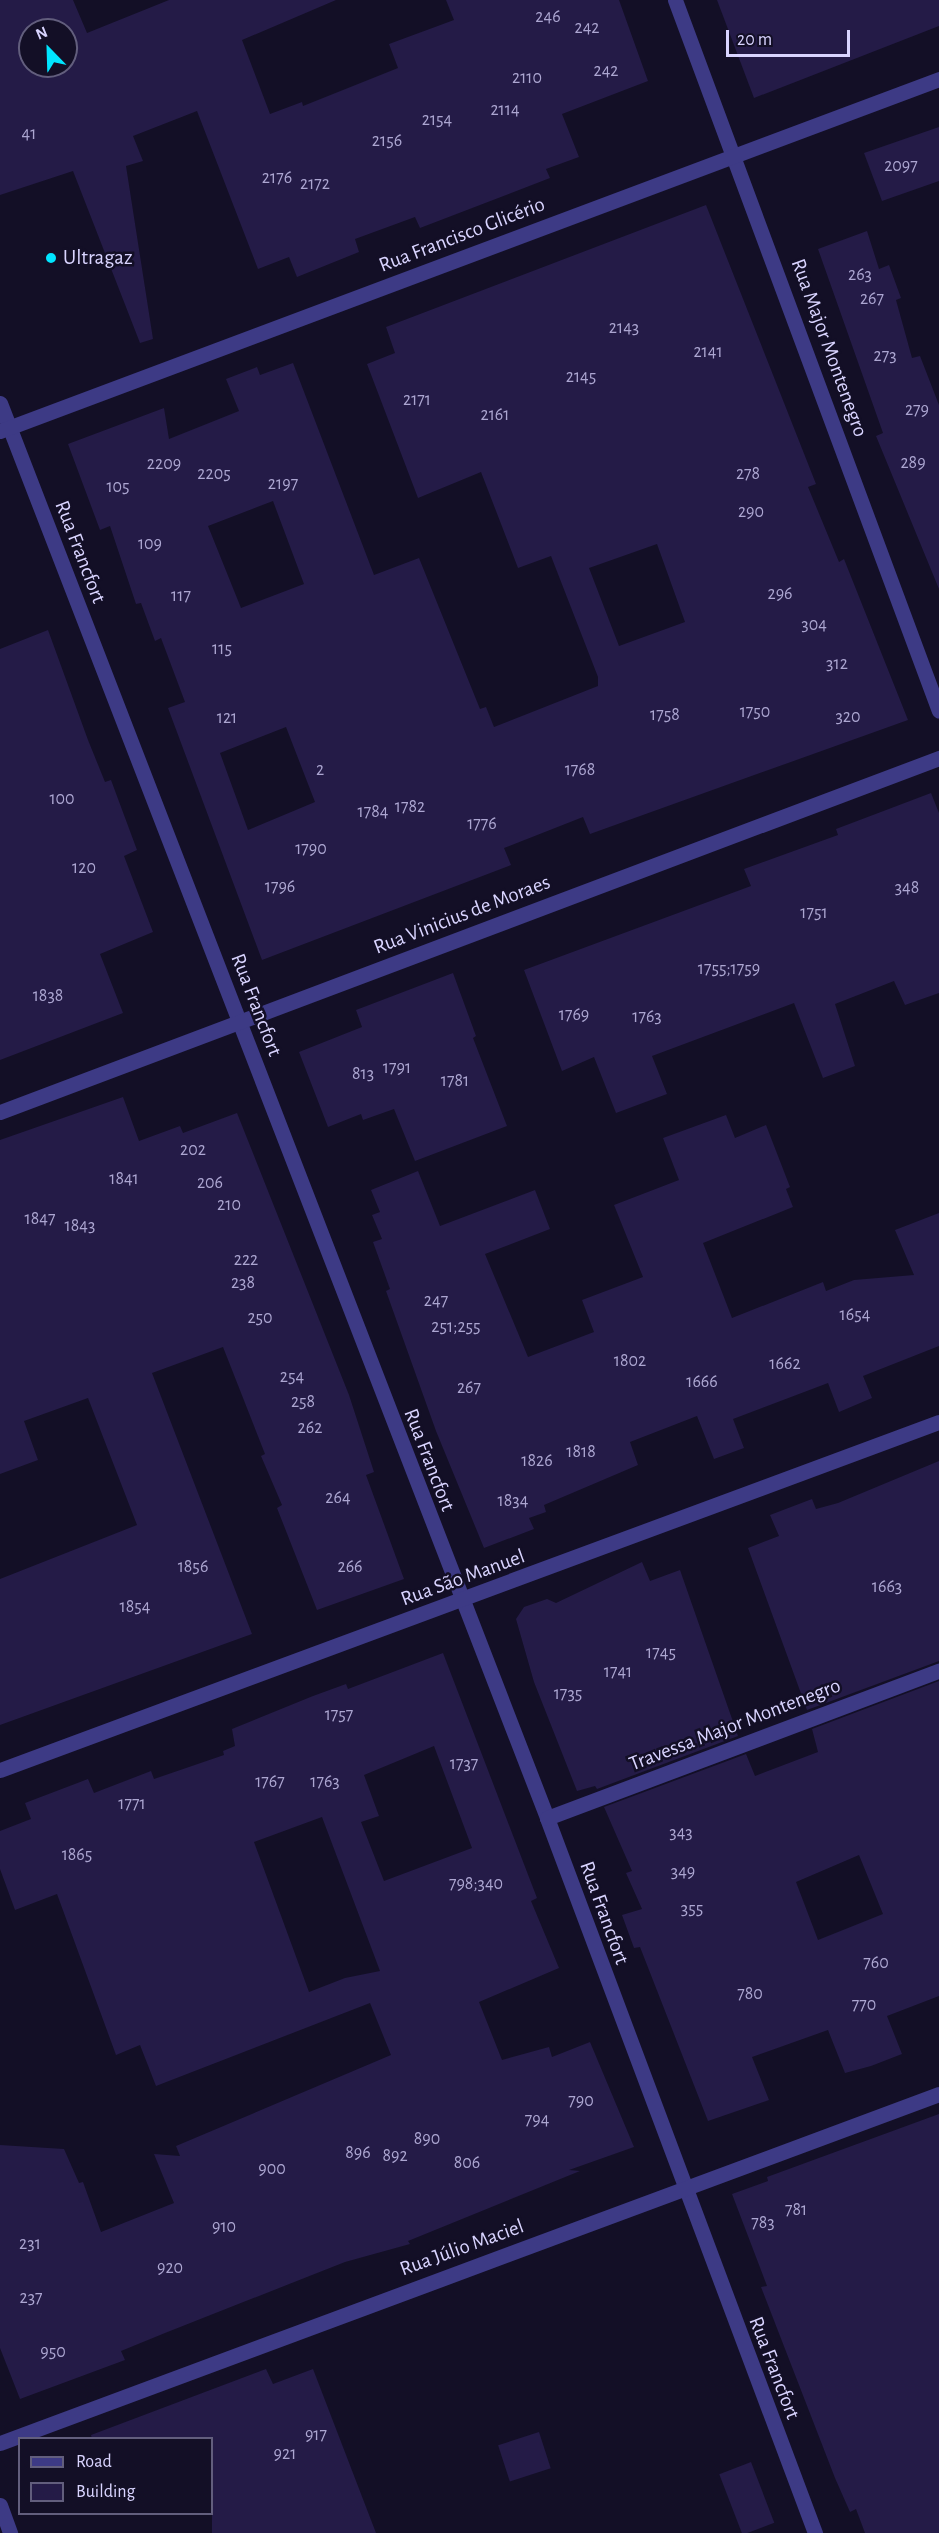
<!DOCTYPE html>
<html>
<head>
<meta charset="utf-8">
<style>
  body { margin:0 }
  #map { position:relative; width:939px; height:2533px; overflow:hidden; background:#130f26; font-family:"Alegreya Sans",sans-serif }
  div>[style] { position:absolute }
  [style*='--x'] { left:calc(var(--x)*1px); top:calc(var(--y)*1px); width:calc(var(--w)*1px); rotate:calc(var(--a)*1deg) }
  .building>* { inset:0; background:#241b47; transform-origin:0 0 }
  .street>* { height:15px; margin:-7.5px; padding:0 7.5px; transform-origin:7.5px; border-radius:7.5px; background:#3d3a85 }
  .dots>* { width:16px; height:16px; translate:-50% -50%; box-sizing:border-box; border:3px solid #130f26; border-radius:50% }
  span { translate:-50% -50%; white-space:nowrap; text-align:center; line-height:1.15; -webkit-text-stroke:5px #130f26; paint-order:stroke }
  .number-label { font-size:18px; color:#aca6d1 }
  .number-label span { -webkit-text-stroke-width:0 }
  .street-label { font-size:21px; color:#d9d4ff }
  .poi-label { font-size:21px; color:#d9d4ff }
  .left { translate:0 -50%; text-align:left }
  .legend { position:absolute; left:18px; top:2437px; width:195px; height:78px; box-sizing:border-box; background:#130f26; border:2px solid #625e7d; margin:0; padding:8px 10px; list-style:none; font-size:18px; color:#d9d4ff }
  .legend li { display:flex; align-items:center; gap:12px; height:30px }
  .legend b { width:30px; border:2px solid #625e7d }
  .north { position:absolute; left:18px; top:18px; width:60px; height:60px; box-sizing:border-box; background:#130f26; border:2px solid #625e7d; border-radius:50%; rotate:337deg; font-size:16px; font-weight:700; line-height:24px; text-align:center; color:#d9d4ff }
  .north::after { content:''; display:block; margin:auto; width:21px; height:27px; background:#00e5ff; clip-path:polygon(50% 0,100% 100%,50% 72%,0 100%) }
  .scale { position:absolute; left:726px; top:30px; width:124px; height:27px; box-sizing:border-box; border:3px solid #d9d4ff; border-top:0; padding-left:8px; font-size:18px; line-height:21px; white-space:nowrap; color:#d9d4ff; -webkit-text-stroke:4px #130f26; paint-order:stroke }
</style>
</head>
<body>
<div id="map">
  <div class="building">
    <i style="clip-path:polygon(evenodd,0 0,73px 0,87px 33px,169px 0,336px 0,242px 40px,270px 114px,302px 102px,303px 106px,398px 68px,389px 44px,454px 20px,446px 0,619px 0,648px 81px,562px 114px,579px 157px,546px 169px,550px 178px,420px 228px,415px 217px,355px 239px,359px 252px,297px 277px,289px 257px,258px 269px,197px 111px,133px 136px,143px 161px,126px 166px,153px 339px,140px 343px,73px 171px,0 195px,0 0,30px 30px,66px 30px,66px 66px,30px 66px,30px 30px)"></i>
    <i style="clip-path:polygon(717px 0,939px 0,939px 26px,754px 98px)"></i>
    <i style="clip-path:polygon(939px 127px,939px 181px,882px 201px,864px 153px)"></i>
    <i style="clip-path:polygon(evenodd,706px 205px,816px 484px,808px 487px,839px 562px,844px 559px,908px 720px,590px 834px,583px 817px,504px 848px,511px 865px,262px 960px,168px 708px,185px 702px,161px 638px,155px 641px,141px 603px,136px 604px,110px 526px,100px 530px,68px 444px,164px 408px,169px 439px,239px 411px,226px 379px,257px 367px,260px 375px,293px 363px,374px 575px,419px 558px,480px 709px,486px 707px,494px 727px,598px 686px,598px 677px,551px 556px,518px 568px,481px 472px,418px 498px,367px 364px,395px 353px,386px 327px,706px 205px,273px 501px,304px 584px,241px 608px,208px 526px,273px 501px,706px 205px,657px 544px,685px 622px,619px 646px,589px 568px,657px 544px,706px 205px,286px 727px,315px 802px,248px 830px,220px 753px,286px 727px)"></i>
    <i style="clip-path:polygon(867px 231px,879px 269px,889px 265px,901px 298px,896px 300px,912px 358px,920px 356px,939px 405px,939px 589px,876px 436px,883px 433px,818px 249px)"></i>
    <i style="clip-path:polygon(48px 630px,88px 740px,105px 782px,111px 780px,137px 850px,124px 856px,153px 932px,100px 954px,123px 1013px,0 1060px,0 649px)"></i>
    <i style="clip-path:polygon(931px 793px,939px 813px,939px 993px,905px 1005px,894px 981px,835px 1004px,855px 1066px,823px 1078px,794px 1003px,652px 1056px,667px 1094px,616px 1113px,594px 1057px,562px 1071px,524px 970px,751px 886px,744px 869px,838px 835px,836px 829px)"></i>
    <i style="clip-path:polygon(453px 973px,476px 1036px,473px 1038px,507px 1126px,415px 1161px,394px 1109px,363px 1120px,361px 1114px,328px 1127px,299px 1052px,362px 1027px,356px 1010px)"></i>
    <i style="clip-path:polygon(123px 1097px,139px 1141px,180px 1126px,183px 1133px,237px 1113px,349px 1395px,374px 1472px,366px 1475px,404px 1579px,317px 1610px,277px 1508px,282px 1505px,261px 1456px,265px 1454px,223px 1347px,152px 1373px,252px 1634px,0 1725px,0 1579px,137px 1525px,88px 1398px,24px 1421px,38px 1460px,0 1474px,0 1140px)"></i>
    <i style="clip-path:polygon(726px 1115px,735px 1138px,766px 1125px,790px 1187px,786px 1189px,793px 1207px,703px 1243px,732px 1318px,823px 1282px,826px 1291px,854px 1280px,914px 1275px,895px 1230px,939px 1213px,939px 1346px,863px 1376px,872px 1398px,839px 1412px,828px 1383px,733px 1419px,744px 1448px,714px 1459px,697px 1416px,630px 1442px,638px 1465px,544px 1505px,546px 1512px,529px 1518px,534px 1529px,484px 1548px,436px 1431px,386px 1291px,390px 1289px,373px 1242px,382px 1239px,372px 1215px,380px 1212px,371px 1190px,418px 1171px,440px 1226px,535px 1190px,550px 1229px,485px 1254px,528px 1357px,594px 1332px,582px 1300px,643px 1277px,614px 1205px,679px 1180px,663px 1138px)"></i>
    <i style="clip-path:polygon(939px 1461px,939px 1661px,807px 1710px,748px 1548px,779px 1536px,770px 1515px,812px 1499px,816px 1509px,838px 1503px)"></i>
    <i style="clip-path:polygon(642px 1562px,650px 1581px,680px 1570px,738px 1736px,597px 1789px,595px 1786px,577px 1791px,534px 1682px,516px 1619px,524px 1607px,547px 1599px,556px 1603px)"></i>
    <i style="clip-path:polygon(evenodd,443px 1653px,537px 1898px,531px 1901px,559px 1968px,479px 2002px,502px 2060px,549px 2047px,552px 2057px,590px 2042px,634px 2147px,569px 2170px,580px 2171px,408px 2241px,410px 2244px,345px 2262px,165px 2333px,121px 2351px,125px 2360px,20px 2399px,0 2348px,0 2145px,64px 2149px,79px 2183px,83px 2182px,101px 2232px,174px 2203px,154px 2154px,180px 2156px,176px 2146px,391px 2055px,370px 2003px,156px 2086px,140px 2045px,116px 2055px,57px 1894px,15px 1910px,0 1869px,0 1831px,31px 1819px,25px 1803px,88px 1779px,94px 1793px,151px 1771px,154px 1779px,224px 1755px,223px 1751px,235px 1746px,232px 1729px,313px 1696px,346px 1684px,348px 1689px,443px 1653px,434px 1746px,472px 1848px,384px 1881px,361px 1822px,379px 1816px,364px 1775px,434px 1746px,443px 1653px,322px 1817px,380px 1971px,345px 1978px,309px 1992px,254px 1842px,322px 1817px)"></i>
    <i style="clip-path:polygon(evenodd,939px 1681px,939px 1996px,887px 2016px,902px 2054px,871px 2066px,845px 2073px,828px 2030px,752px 2057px,769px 2100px,708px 2121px,640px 1947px,634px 1948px,622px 1915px,642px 1909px,626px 1873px,632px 1871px,604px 1807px,746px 1754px,755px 1776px,818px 1752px,812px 1729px,939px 1681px,859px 1855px,883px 1914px,818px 1940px,796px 1882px,859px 1855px)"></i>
    <i style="clip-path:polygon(939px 2114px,939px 2533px,865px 2533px,856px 2509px,850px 2512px,835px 2478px,761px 2287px,767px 2286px,732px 2194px,768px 2181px,767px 2177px)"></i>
    <i style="clip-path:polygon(266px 2369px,273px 2384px,313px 2369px,376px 2533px,212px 2533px,212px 2439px,92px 2439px,91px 2435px)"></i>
    <i style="left:539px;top:2432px;width:38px;height:43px;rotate:72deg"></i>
    <i style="left:751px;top:2462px;width:65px;height:34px;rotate:69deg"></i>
  </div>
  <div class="street">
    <i style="--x:675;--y:0;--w:758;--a:69.63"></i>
    <i style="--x:0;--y:403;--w:1517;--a:68.86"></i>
    <i style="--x:547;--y:1818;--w:764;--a:69.45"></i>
    <i style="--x:0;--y:431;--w:1003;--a:-20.55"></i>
    <i style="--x:0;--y:1112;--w:1004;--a:-20.66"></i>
    <i style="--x:0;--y:1770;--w:1001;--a:-20.34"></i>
    <i style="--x:547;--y:1818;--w:419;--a:-20.6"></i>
    <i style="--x:0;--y:2443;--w:1002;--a:-20.39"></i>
    <i style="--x:0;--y:2505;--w:30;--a:70"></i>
  </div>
  <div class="dots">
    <i style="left:51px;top:258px;background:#00e5ff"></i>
  </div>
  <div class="number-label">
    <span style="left:548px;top:17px">246</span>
    <span style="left:587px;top:28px">242</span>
    <span style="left:606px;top:71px">242</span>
    <span style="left:527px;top:78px">2110</span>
    <span style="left:505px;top:110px">2114</span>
    <span style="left:437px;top:120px">2154</span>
    <span style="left:29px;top:134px">41</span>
    <span style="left:387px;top:141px">2156</span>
    <span style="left:901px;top:166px">2097</span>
    <span style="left:277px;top:178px">2176</span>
    <span style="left:315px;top:184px">2172</span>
    <span style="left:860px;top:275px">263</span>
    <span style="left:872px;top:299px">267</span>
    <span style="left:624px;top:328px">2143</span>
    <span style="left:708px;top:352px">2141</span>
    <span style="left:885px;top:356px">273</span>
    <span style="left:581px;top:377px">2145</span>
    <span style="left:417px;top:400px">2171</span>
    <span style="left:917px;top:410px">279</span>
    <span style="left:495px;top:415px">2161</span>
    <span style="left:913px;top:463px">289</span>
    <span style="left:164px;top:464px">2209</span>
    <span style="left:214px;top:474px">2205</span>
    <span style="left:748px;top:474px">278</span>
    <span style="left:283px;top:484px">2197</span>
    <span style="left:118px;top:487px">105</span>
    <span style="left:751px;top:512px">290</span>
    <span style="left:150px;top:544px">109</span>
    <span style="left:780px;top:594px">296</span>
    <span style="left:181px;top:596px">117</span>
    <span style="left:814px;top:625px">304</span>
    <span style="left:222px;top:649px">115</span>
    <span style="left:837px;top:664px">312</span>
    <span style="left:755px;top:712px">1750</span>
    <span style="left:665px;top:715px">1758</span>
    <span style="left:848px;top:717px">320</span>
    <span style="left:227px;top:718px">121</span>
    <span style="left:320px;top:770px">2</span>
    <span style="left:580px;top:770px">1768</span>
    <span style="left:62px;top:799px">100</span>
    <span style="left:410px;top:807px">1782</span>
    <span style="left:373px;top:812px">1784</span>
    <span style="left:482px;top:824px">1776</span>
    <span style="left:311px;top:849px">1790</span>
    <span style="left:84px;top:868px">120</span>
    <span style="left:280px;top:887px">1796</span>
    <span style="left:907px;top:888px">348</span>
    <span style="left:814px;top:913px">1751</span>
    <span style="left:729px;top:969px">1755;1759</span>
    <span style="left:48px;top:996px">1838</span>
    <span style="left:574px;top:1015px">1769</span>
    <span style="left:647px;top:1017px">1763</span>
    <span style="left:397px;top:1068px">1791</span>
    <span style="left:363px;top:1074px">813</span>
    <span style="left:455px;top:1081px">1781</span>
    <span style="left:193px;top:1150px">202</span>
    <span style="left:124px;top:1179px">1841</span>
    <span style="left:210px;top:1183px">206</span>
    <span style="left:229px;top:1205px">210</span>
    <span style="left:40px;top:1219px">1847</span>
    <span style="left:80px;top:1226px">1843</span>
    <span style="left:246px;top:1260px">222</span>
    <span style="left:243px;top:1283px">238</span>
    <span style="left:436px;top:1301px">247</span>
    <span style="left:855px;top:1315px">1654</span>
    <span style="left:260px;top:1318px">250</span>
    <span style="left:456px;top:1327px">251;255</span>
    <span style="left:630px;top:1361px">1802</span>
    <span style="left:785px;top:1364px">1662</span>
    <span style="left:292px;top:1377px">254</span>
    <span style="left:702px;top:1382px">1666</span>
    <span style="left:469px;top:1388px">267</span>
    <span style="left:303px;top:1402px">258</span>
    <span style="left:310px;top:1428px">262</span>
    <span style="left:581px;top:1452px">1818</span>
    <span style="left:537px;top:1461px">1826</span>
    <span style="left:338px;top:1498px">264</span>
    <span style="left:513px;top:1501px">1834</span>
    <span style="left:193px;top:1567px">1856</span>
    <span style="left:350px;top:1567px">266</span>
    <span style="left:887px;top:1587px">1663</span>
    <span style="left:135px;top:1607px">1854</span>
    <span style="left:661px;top:1653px">1745</span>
    <span style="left:618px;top:1672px">1741</span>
    <span style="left:568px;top:1694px">1735</span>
    <span style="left:339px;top:1715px">1757</span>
    <span style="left:464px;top:1764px">1737</span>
    <span style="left:270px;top:1782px">1767</span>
    <span style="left:325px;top:1782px">1763</span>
    <span style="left:132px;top:1804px">1771</span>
    <span style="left:681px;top:1833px">343</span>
    <span style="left:77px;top:1855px">1865</span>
    <span style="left:683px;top:1872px">349</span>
    <span style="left:476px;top:1884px">798;340</span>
    <span style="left:692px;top:1909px">355</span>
    <span style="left:876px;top:1963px">760</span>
    <span style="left:750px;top:1994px">780</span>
    <span style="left:864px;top:2005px">770</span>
    <span style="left:581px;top:2101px">790</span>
    <span style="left:537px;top:2120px">794</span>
    <span style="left:427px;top:2139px">890</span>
    <span style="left:358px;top:2153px">896</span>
    <span style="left:395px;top:2156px">892</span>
    <span style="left:467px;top:2163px">806</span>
    <span style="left:272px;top:2169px">900</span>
    <span style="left:796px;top:2210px">781</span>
    <span style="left:763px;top:2223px">783</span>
    <span style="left:224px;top:2227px">910</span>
    <span style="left:30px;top:2244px">231</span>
    <span style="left:170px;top:2268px">920</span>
    <span style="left:31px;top:2298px">237</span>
    <span style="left:53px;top:2352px">950</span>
    <span style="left:316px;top:2435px">917</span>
    <span style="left:285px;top:2454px">921</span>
  </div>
  <div class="street-label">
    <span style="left:462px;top:235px;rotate:-21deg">Rua Francisco Glicério</span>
    <span style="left:829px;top:348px;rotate:70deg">Rua Major Montenegro</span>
    <span style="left:80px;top:552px;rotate:69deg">Rua Francfort</span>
    <span style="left:462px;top:915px;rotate:-21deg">Rua Vinicius de Moraes</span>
    <span style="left:256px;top:1005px;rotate:69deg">Rua Francfort</span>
    <span style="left:429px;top:1460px;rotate:69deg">Rua Francfort</span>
    <span style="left:463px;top:1578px;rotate:-20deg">Rua São Manuel</span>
    <span style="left:735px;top:1725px;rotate:-21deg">Travessa Major Montenegro</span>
    <span style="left:604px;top:1913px;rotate:70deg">Rua Francfort</span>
    <span style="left:462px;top:2248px;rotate:-20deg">Rua Júlio Maciel</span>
    <span style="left:774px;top:2368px;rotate:69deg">Rua Francfort</span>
  </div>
  <div class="poi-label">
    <span class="left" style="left:63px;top:258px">Ultragaz</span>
  </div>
  <ul class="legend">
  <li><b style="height:8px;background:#3d3a85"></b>Road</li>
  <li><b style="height:16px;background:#241b47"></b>Building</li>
  </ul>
  <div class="north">N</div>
  <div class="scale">20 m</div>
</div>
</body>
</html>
